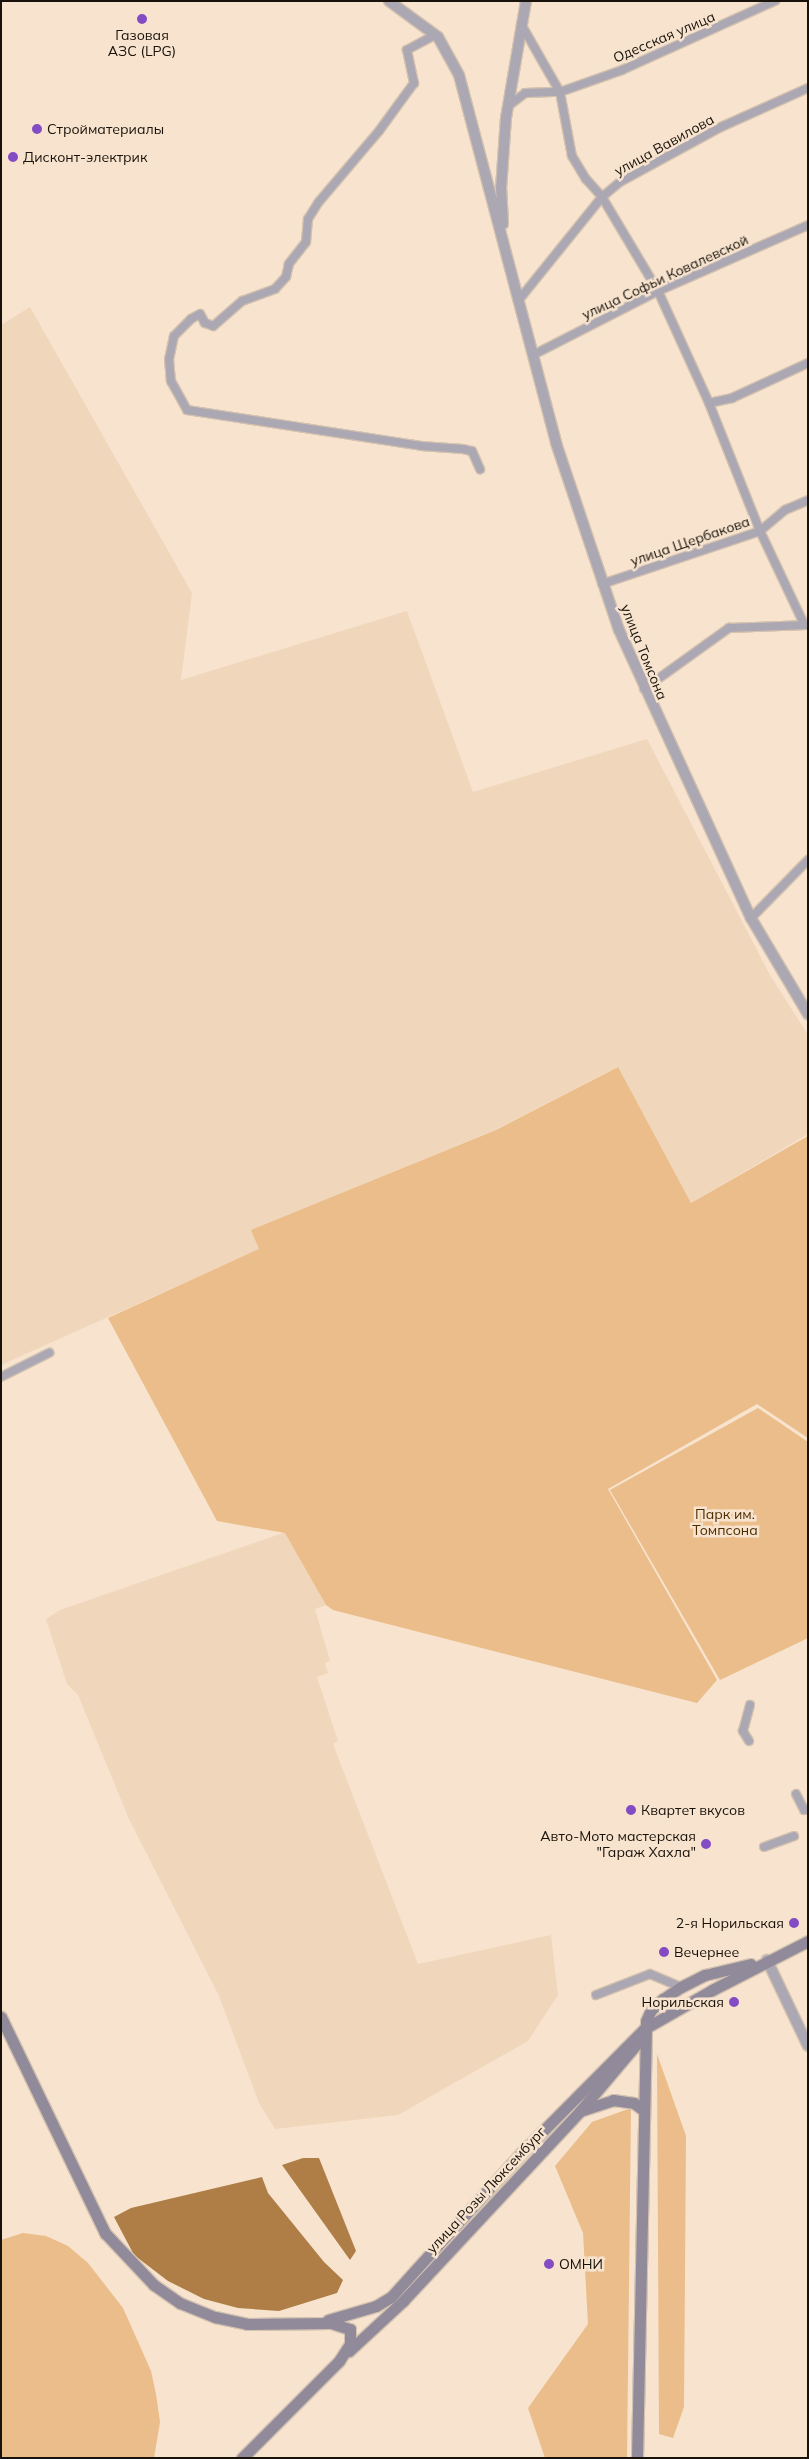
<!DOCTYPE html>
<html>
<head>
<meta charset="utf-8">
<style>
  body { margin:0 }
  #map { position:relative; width:809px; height:2459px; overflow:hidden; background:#f7e3ce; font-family:Mulish,sans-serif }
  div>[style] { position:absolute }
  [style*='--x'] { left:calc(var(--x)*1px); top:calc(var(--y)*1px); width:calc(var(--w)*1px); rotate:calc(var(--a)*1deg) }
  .built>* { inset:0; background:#f0d7bc }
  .green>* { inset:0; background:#ebbd8a }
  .water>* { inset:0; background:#ae7e46 }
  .roads { filter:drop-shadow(1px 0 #d3c2af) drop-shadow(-1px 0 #d3c2af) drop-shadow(0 1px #d3c2af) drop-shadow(0 -1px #d3c2af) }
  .minor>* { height:8px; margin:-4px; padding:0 4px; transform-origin:4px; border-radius:4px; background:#aca8b3 }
  .tertiary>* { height:10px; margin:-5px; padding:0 5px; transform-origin:5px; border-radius:5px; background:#aca8b3 }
  .secondary>* { height:11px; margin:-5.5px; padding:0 5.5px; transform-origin:5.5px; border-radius:5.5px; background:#908a9a }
  .dots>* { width:14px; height:14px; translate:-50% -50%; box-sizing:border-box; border:2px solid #f7e3ce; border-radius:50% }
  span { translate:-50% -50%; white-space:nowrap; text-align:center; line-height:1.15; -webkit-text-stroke:5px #f7e3ce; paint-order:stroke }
  .poi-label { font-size:14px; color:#18120a }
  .left { translate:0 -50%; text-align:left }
  .right { translate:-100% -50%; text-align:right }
  .street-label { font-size:14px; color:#18120a }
  .park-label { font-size:14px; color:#4d2d00 }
  .frame { position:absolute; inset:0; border:2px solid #18120a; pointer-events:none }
</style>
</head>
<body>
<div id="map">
  <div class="built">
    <i style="clip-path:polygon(30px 307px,192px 593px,181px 680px,407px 611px,473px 792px,647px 739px,770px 975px,808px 1035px,808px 1134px,691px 1203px,617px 1067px,495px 1130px,252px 1230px,260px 1249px,1px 1365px,1px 325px)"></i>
    <i style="clip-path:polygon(286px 1532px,326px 1605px,315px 1609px,330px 1661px,325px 1663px,328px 1673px,317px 1677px,338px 1741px,333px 1744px,418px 1964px,551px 1935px,558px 1995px,528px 2041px,398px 2115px,275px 2129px,259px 2103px,219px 1996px,129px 1819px,78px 1695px,67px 1684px,46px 1619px,60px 1610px)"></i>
  </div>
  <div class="green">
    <i style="clip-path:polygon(618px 1067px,691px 1203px,808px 1136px,808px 1438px,757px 1404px,608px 1489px,717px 1680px,697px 1703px,333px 1610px,326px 1605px,285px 1533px,217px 1521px,108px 1318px,259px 1249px,251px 1230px,496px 1130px)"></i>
    <i style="clip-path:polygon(758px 1408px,808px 1442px,808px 1638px,720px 1680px,610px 1490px)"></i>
    <i style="clip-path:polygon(657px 2054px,686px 2136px,684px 2407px,673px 2438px,659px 2434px)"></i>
    <i style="clip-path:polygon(631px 2108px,627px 2458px,545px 2458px,528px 2408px,588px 2324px,583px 2233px,555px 2166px,592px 2122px)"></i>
    <i style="clip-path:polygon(23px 2233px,46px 2236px,68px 2246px,88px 2263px,123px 2308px,151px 2371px,156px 2394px,160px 2422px,154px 2458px,1px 2458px,1px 2240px)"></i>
  </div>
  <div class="water">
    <i style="clip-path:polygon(303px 2158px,319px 2158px,356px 2251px,350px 2260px,282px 2165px)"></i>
    <i style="clip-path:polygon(262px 2177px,268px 2193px,324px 2262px,343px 2280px,337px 2293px,279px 2311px,238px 2308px,204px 2299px,168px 2281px,134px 2255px,114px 2217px,131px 2208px)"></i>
  </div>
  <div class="roads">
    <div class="minor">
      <i style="--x:521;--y:24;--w:78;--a:60.2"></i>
      <i style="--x:560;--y:92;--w:65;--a:79.4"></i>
      <i style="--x:572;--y:156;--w:27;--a:59"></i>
      <i style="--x:586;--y:179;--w:24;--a:48"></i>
      <i style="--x:602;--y:197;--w:109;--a:59.2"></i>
      <i style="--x:658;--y:291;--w:123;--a:65.5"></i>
      <i style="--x:709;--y:403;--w:138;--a:68.3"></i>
      <i style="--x:760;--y:531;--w:103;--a:64.7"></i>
      <i style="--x:435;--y:35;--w:32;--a:152"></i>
      <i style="--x:407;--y:50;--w:34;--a:78"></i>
      <i style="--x:414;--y:83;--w:59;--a:126.1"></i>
      <i style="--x:379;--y:131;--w:94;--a:130.3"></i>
      <i style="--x:318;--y:203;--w:19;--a:122"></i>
      <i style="--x:308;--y:219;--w:23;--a:95"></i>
      <i style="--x:306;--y:242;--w:28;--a:128"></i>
      <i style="--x:289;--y:264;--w:13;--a:103"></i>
      <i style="--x:286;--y:277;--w:16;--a:133"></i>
      <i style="--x:275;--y:289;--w:35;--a:160"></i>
      <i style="--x:242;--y:301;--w:38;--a:139"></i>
      <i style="--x:213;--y:326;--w:9;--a:-159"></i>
      <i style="--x:205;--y:323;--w:10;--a:-119"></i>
      <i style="--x:200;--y:314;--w:10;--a:151"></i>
      <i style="--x:191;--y:319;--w:24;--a:135"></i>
      <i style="--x:174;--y:336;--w:24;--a:102"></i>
      <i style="--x:169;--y:359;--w:22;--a:85"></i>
      <i style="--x:171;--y:381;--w:33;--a:61"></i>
      <i style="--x:187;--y:410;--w:237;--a:8.7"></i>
      <i style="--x:421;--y:446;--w:42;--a:4.1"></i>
      <i style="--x:463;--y:449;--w:9;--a:13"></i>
      <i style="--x:472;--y:451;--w:20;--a:66"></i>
      <i style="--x:508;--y:106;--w:21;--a:-37"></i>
      <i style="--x:525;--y:93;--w:35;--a:-2"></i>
      <i style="--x:560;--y:92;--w:66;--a:-19.5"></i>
      <i style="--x:622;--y:70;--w:168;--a:-24.3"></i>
      <i style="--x:518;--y:301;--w:134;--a:-51.1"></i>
      <i style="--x:602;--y:197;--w:23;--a:-40"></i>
      <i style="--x:620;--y:182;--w:115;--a:-28.6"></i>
      <i style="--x:721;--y:127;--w:95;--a:-24.1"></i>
      <i style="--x:533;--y:355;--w:140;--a:-27.1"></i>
      <i style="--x:658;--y:291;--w:164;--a:-23.7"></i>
      <i style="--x:709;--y:403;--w:24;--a:-12"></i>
      <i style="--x:732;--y:398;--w:84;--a:-24.7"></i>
      <i style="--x:602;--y:584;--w:167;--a:-18.5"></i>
      <i style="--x:760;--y:531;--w:33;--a:-40"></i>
      <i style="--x:785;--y:510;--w:25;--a:-23"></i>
      <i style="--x:644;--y:689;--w:105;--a:-35.7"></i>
      <i style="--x:729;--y:628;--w:78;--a:-2.2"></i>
      <i style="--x:751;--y:918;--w:81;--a:-45.5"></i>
      <i style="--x:1;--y:1377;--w:54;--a:-26.6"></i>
      <i style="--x:749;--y:1741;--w:12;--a:-121"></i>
      <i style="--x:743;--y:1731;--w:27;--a:-75"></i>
      <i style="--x:796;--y:1794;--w:18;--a:63"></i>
      <i style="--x:804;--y:1810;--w:4;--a:-14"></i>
      <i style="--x:764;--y:1847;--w:32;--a:-20"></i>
      <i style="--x:596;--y:1995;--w:58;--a:-21.3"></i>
      <i style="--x:650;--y:1974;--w:34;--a:23"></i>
    </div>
    <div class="tertiary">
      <i style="--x:389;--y:1;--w:61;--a:36.3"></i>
      <i style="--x:438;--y:37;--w:43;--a:61.1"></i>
      <i style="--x:459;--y:75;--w:381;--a:75.2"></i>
      <i style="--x:556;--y:443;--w:197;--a:71.4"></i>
      <i style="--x:619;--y:630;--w:317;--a:65.4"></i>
      <i style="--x:751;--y:918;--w:112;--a:59.3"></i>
      <i style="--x:503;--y:224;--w:35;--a:-93"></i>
      <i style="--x:501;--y:189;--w:71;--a:-86"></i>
      <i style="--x:506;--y:118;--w:119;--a:-80.3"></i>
      <i style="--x:767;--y:1960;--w:95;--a:64.5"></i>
    </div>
    <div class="secondary">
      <i style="--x:1;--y:2017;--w:240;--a:64.3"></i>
      <i style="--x:105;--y:2233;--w:71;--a:46.7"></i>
      <i style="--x:154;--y:2285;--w:32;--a:35"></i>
      <i style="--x:180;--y:2303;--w:38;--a:22"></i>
      <i style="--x:215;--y:2317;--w:33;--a:12"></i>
      <i style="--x:247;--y:2324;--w:84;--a:-0.7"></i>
      <i style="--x:331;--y:2323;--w:20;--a:18"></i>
      <i style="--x:350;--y:2329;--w:15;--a:90"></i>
      <i style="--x:350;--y:2344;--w:20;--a:123"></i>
      <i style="--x:339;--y:2361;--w:137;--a:135"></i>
      <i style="--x:583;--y:2110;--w:32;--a:-18"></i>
      <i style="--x:613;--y:2100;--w:21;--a:8"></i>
      <i style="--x:634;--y:2103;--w:10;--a:37"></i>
      <i style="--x:328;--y:2320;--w:50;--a:-16.3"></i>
      <i style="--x:376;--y:2306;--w:17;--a:-31"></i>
      <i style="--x:391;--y:2297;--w:195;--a:-47.9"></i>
      <i style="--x:522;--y:2152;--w:173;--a:-45.2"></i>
      <i style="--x:644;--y:2029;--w:78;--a:-29.8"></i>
      <i style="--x:712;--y:1990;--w:108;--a:-27"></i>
      <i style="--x:349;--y:2351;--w:74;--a:-42.8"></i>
      <i style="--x:403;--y:2301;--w:260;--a:-47"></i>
      <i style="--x:580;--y:2111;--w:93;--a:-49.8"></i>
      <i style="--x:637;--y:2458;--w:437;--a:-88.8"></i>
      <i style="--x:646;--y:2021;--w:12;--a:-66"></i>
      <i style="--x:651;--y:2010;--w:16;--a:-43"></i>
      <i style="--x:663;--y:1999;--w:22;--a:-34"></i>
      <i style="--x:681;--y:1987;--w:27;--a:-27"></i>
      <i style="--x:705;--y:1975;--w:47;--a:-13.4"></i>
    </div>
  </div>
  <div class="dots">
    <i style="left:142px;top:19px;background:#834cc4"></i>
    <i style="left:37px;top:129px;background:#834cc4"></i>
    <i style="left:13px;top:157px;background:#834cc4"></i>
    <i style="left:631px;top:1810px;background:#834cc4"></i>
    <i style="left:706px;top:1844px;background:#834cc4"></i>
    <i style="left:794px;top:1923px;background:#834cc4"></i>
    <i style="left:664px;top:1952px;background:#834cc4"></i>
    <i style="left:734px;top:2002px;background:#834cc4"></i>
    <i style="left:549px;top:2264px;background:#834cc4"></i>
  </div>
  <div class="poi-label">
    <span style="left:142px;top:43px">Газовая<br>АЗС (LPG)</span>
    <span class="left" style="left:47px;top:129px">Стройматериалы</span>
    <span class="left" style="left:23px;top:157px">Дисконт-электрик</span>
    <span class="left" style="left:641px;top:1810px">Квартет вкусов</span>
    <span class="right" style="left:696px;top:1844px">Авто-Мото мастерская<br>"Гараж Хахла"</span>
    <span class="right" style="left:784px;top:1923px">2-я Норильская</span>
    <span class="left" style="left:674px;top:1952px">Вечернее</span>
    <span class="right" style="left:724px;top:2002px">Норильская</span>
    <span class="left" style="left:559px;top:2264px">ОМНИ</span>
  </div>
  <div class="street-label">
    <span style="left:664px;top:37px;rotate:-23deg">Одесская улица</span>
    <span style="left:664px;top:145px;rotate:-29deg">улица Вавилова</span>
    <span style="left:665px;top:277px;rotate:-25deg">улица Софьи Ковалевской</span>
    <span style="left:690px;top:541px;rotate:-19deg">улица Щербакова</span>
    <span style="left:644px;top:652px;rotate:68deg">улица Томсона</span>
    <span style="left:486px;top:2190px;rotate:-47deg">улица Розы Люксембург</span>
  </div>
  <div class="park-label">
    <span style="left:725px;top:1522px">Парк им.<br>Томпсона</span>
  </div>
  <div class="frame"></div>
</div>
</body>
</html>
